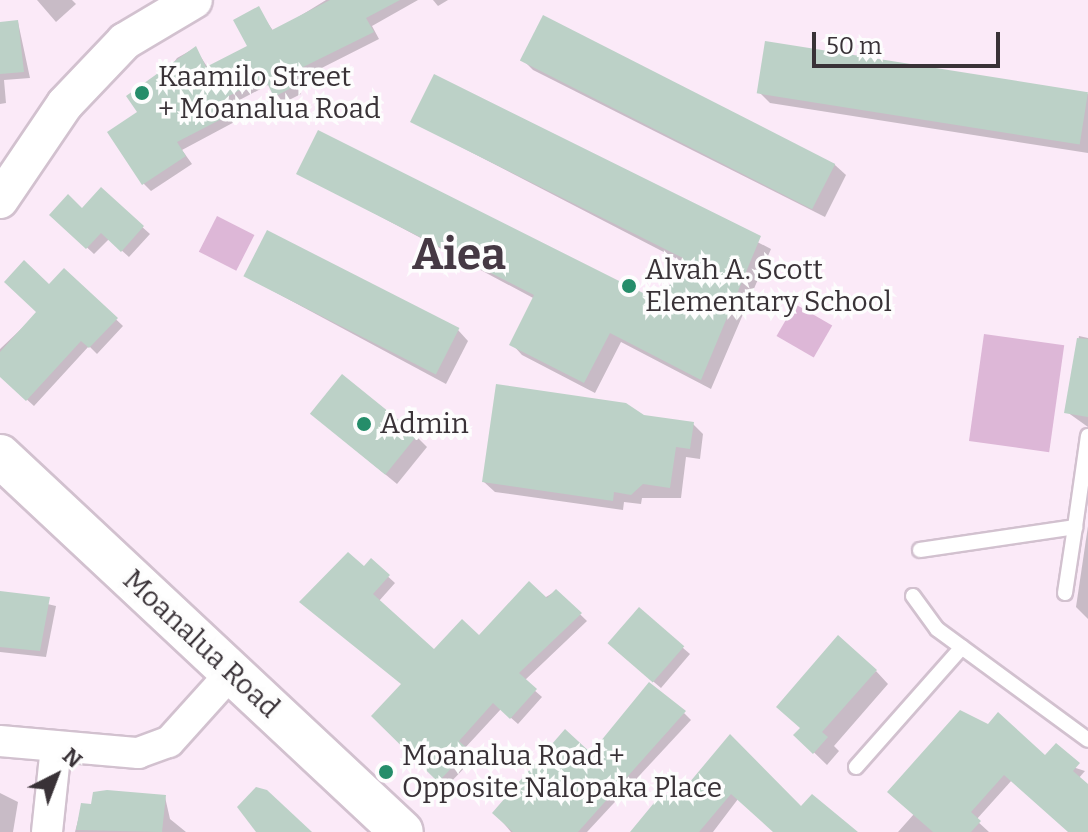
<!DOCTYPE html>
<html>
<head>
<meta charset="utf-8">
<style>
  body { margin:0 }
  #map { position:relative; width:1088px; height:832px; overflow:hidden; background:#fbeaf8; font-family:Bitter,serif }
  div>[style] { position:absolute }
  [style*='--x'] { left:calc(var(--x)*1px); top:calc(var(--y)*1px); width:calc(var(--w)*1px); rotate:calc(var(--a)*1deg) }
  .green>* { inset:0; background:#ddb7d7; transform-origin:0 0 }
  .shadow>* { inset:0; background:#0003 }
  .building>* { inset:0; background:#bcd1c7; transform-origin:0 0 }
  .roads { filter:drop-shadow(2px 0 #d2c1cf) drop-shadow(-2px 0 #d2c1cf) drop-shadow(0 2px #d2c1cf) drop-shadow(0 -2px #d2c1cf) }
  .service>* { height:14px; margin:-7px; padding:0 7px; transform-origin:7px; border-radius:7px; background:#fff }
  .minor>* { height:30px; margin:-15px; padding:0 15px; transform-origin:15px; border-radius:15px; background:#fff }
  .tertiary>* { height:36px; margin:-18px; padding:0 18px; transform-origin:18px; border-radius:18px; background:#fff }
  .secondary>* { height:42px; margin:-21px; padding:0 21px; transform-origin:21px; border-radius:21px; background:#fff }
  .dots>* { width:22px; height:22px; translate:-50% -50%; box-sizing:border-box; border:4px solid #fdfdfd; border-radius:50% }
  span { translate:-50% -50%; white-space:nowrap; text-align:center; line-height:1.15; -webkit-text-stroke:7px #fdfdfd; paint-order:stroke }
  .poi-label { font-size:28px; color:#393237 }
  .left { translate:0 -50%; text-align:left }
  .street-label { font-size:28px; color:#393237 }
  .town-label { font-size:44px; color:#463944; font-weight:700 }
  .north { position:absolute; left:16px; top:736px; width:80px; height:80px; -webkit-text-stroke:6px #fdfdfd; paint-order:stroke; rotate:42deg; font-size:22px; font-weight:700; line-height:32px; text-align:center; color:#393237 }
  .north::after { content:''; display:block; margin:auto; width:28px; height:36px; background:#393237; clip-path:polygon(50% 0,100% 100%,50% 72%,0 100%) }
  .scale { position:absolute; left:812px; top:32px; width:188px; height:36px; box-sizing:border-box; border:4px solid #393237; border-top:0; padding-left:10px; font-size:24px; line-height:28px; white-space:nowrap; color:#393237; -webkit-text-stroke:6px #fdfdfd; paint-order:stroke }
</style>
</head>
<body>
<div id="map">
  <div class="green">
    <i style="left:217px;top:216px;width:42px;height:40px;rotate:27deg"></i>
    <i style="left:795px;top:304px;width:43px;height:37px;rotate:30deg"></i>
    <i style="left:984px;top:334px;width:81px;height:108px;rotate:8deg"></i>
  </div>
  <div class="shadow">
    <i style="clip-path:polygon(37px 0,72px 0,76px 4px,56px 22px)"></i>
    <i style="clip-path:polygon(326px 0,418px 0,372px 26px,379px 39px,294px 82px,301px 94px,283px 103px,270px 84px,232px 104px,240px 119px,182px 150px,192px 164px,151px 191px,144px 184px,140px 113px,177px 58px,195px 48px,208px 68px,250px 47px,258px 9px,274px 32px)"></i>
    <i style="clip-path:polygon(433px 0,448px 0,438px 6px)"></i>
    <i style="clip-path:polygon(544px 18px,835px 165px,846px 175px,825px 217px,533px 70px,523px 60px)"></i>
    <i style="clip-path:polygon(18px 22px,30px 78px,4px 80px,6px 103px,0 104px,0 24px)"></i>
    <i style="clip-path:polygon(435px 76px,771px 249px,711px 389px,621px 342px,595px 393px,522px 355px,512px 344px,535px 299px,299px 173px,661px 305px,683px 262px,413px 122px)"></i>
    <i style="clip-path:polygon(759px 92px,1088px 94px,1088px 153px,770px 103px)"></i>
    <i style="clip-path:polygon(101px 190px,150px 234px,129px 257px,109px 239px,94px 254px,52px 215px,82px 210px)"></i>
    <i style="clip-path:polygon(65px 271px,123px 326px,97px 354px,89px 346px,34px 406px,0 375px,0 349px,39px 312px)"></i>
    <i style="clip-path:polygon(245px 276px,458px 330px,468px 341px,446px 384px)"></i>
    <i style="clip-path:polygon(1079px 336px,1088px 338px,1088px 427px,1067px 412px)"></i>
    <i style="clip-path:polygon(312px 414px,416px 436px,427px 447px,397px 484px)"></i>
    <i style="clip-path:polygon(693px 424px,703px 434px,700px 459px,686px 457px,681px 498px,642px 498px,641px 504px,624px 502px,623px 510px,495px 492px,484px 482px)"></i>
    <i style="clip-path:polygon(1088px 526px,1088px 619px,1076px 607px)"></i>
    <i style="clip-path:polygon(371px 561px,395px 583px,379px 601px,435px 651px,479px 637px,556px 591px,587px 621px,524px 681px,542px 697px,518px 724px,501px 709px,464px 749px,474px 758px,446px 787px,373px 716px,403px 685px,364px 569px)"></i>
    <i style="clip-path:polygon(0 593px,56px 606px,46px 657px,0 652px)"></i>
    <i style="clip-path:polygon(639px 610px,690px 654px,661px 688px,617px 651px)"></i>
    <i style="clip-path:polygon(876px 671px,888px 684px,834px 746px,839px 751px,827px 765px,796px 735px)"></i>
    <i style="clip-path:polygon(684px 713px,691px 720px,587px 832px,511px 832px,495px 813px,591px 755px)"></i>
    <i style="clip-path:polygon(730px 737px,801px 809px,855px 832px,776px 832px,738px 799px,713px 832px,632px 832px,674px 804px)"></i>
    <i style="clip-path:polygon(1045px 758px,1085px 771px,1078px 779px,1088px 787px,1088px 832px,1070px 832px,1012px 780px,976px 820px,989px 832px,898px 832px,914px 814px,897px 799px)"></i>
    <i style="clip-path:polygon(0 793px,18px 802px,13px 832px,0 832px)"></i>
    <i style="clip-path:polygon(165px 797px,170px 819px,186px 832px,75px 832px,82px 805px)"></i>
  </div>
  <div class="building">
    <i style="clip-path:polygon(330px 0,400px 0,366px 18px,374px 32px,289px 74px,295px 86px,274px 97px,264px 77px,227px 97px,235px 112px,177px 142px,186px 156px,142px 185px,107px 132px,137px 112px,126px 96px,196px 46px,206px 67px,247px 46px,233px 20px,259px 6px,272px 30px)"></i>
    <i style="left:543px;top:15px;width:328px;height:51px;rotate:27deg"></i>
    <i style="clip-path:polygon(18px 20px,24px 72px,0 74px,0 22px)"></i>
    <i style="left:765px;top:41px;width:327px;height:53px;rotate:9deg"></i>
    <i style="clip-path:polygon(434px 74px,761px 236px,701px 380px,610px 333px,584px 383px,509px 345px,534px 295px,296px 174px,318px 130px,661px 302px,683px 258px,410px 122px)"></i>
    <i style="clip-path:polygon(101px 187px,144px 226px,121px 252px,101px 233px,86px 249px,49px 215px,68px 194px,82px 208px)"></i>
    <i style="left:267px;top:230px;width:216px;height:52px;rotate:27deg"></i>
    <i style="clip-path:polygon(24px 260px,49px 284px,64px 268px,118px 318px,89px 348px,81px 341px,26px 401px,0 377px,0 352px,36px 312px,4px 282px)"></i>
    <i style="clip-path:polygon(1077px 338px,1088px 339px,1088px 417px,1064px 413px)"></i>
    <i style="left:342px;top:374px;width:97px;height:51px;rotate:39deg"></i>
    <i style="clip-path:polygon(496px 384px,626px 403px,644px 415px,694px 422px,690px 449px,676px 447px,670px 488px,643px 484px,631px 495px,614px 492px,613px 501px,482px 482px)"></i>
    <i style="clip-path:polygon(348px 552px,364px 566px,371px 558px,390px 575px,373px 594px,434px 649px,462px 619px,479px 635px,529px 581px,547px 598px,556px 589px,582px 613px,519px 673px,537px 689px,510px 719px,493px 703px,459px 741px,469px 750px,438px 782px,371px 716px,401px 684px,299px 602px)"></i>
    <i style="clip-path:polygon(0 591px,50px 597px,40px 651px,0 647px)"></i>
    <i style="left:639px;top:607px;width:60px;height:48px;rotate:41deg"></i>
    <i style="clip-path:polygon(838px 635px,877px 670px,822px 732px,828px 737px,813px 754px,793px 735px,800px 728px,776px 707px)"></i>
    <i style="clip-path:polygon(649px 682px,686px 711px,578px 832px,513px 832px,492px 813px,565px 729px,591px 753px)"></i>
    <i style="clip-path:polygon(960px 710px,988px 724px,998px 712px,1045px 755px,1056px 743px,1080px 763px,1073px 771px,1088px 784px,1088px 832px,1068px 832px,1004px 775px,971px 812px,981px 821px,971px 832px,933px 832px,887px 792px)"></i>
    <i style="clip-path:polygon(730px 734px,801px 806px,812px 794px,858px 832px,773px 832px,731px 794px,699px 832px,630px 832px,663px 792px,674px 801px)"></i>
    <i style="clip-path:polygon(256px 787px,267px 790px,312px 832px,256px 832px,237px 807px)"></i>
    <i style="clip-path:polygon(107px 790px,166px 795px,162px 832px,76px 830px,81px 803px,91px 804px,93px 792px)"></i>
  </div>
  <div class="roads">
    <div class="service">
      <i style="--x:920;--y:550;--w:157;--a:-8.4"></i>
      <i style="--x:1075;--y:527;--w:92;--a:-81.9"></i>
      <i style="--x:1065;--y:593;--w:67;--a:-81.4"></i>
      <i style="--x:913;--y:596;--w:41;--a:54"></i>
      <i style="--x:937;--y:629;--w:187;--a:36.3"></i>
      <i style="--x:856;--y:767;--w:160;--a:-48.5"></i>
    </div>
    <div class="minor">
      <i style="--x:0;--y:741;--w:139;--a:5"></i>
      <i style="--x:138;--y:753;--w:33;--a:-20"></i>
      <i style="--x:169;--y:742;--w:94;--a:-48"></i>
      <i style="--x:47;--y:832;--w:86;--a:-84"></i>
    </div>
    <div class="tertiary">
      <i style="--x:0;--y:200;--w:116;--a:-55.9"></i>
      <i style="--x:65;--y:104;--w:87;--a:-46.4"></i>
      <i style="--x:125;--y:41;--w:80;--a:-30.7"></i>
    </div>
    <div class="secondary">
      <i style="--x:0;--y:456;--w:550;--a:43.09"></i>
    </div>
  </div>
  <div class="dots">
    <i style="left:142px;top:93px;background:#258d6a"></i>
    <i style="left:629px;top:286px;background:#258d6a"></i>
    <i style="left:364px;top:424px;background:#258d6a"></i>
    <i style="left:386px;top:772px;background:#258d6a"></i>
  </div>
  <div class="poi-label">
    <span class="left" style="left:158px;top:93px">Kaamilo Street<br>+ Moanalua Road</span>
    <span class="left" style="left:645px;top:286px">Alvah A. Scott<br>Elementary School</span>
    <span class="left" style="left:380px;top:424px">Admin</span>
    <span class="left" style="left:402px;top:772px">Moanalua Road +<br>Opposite Nalopaka Place</span>
  </div>
  <div class="street-label">
    <span style="left:201px;top:644px;rotate:43deg">Moanalua Road</span>
  </div>
  <div class="town-label">
    <span style="left:459px;top:255px">Aiea</span>
  </div>
  <div class="north">N</div>
  <div class="scale">50 m</div>
</div>
</body>
</html>
